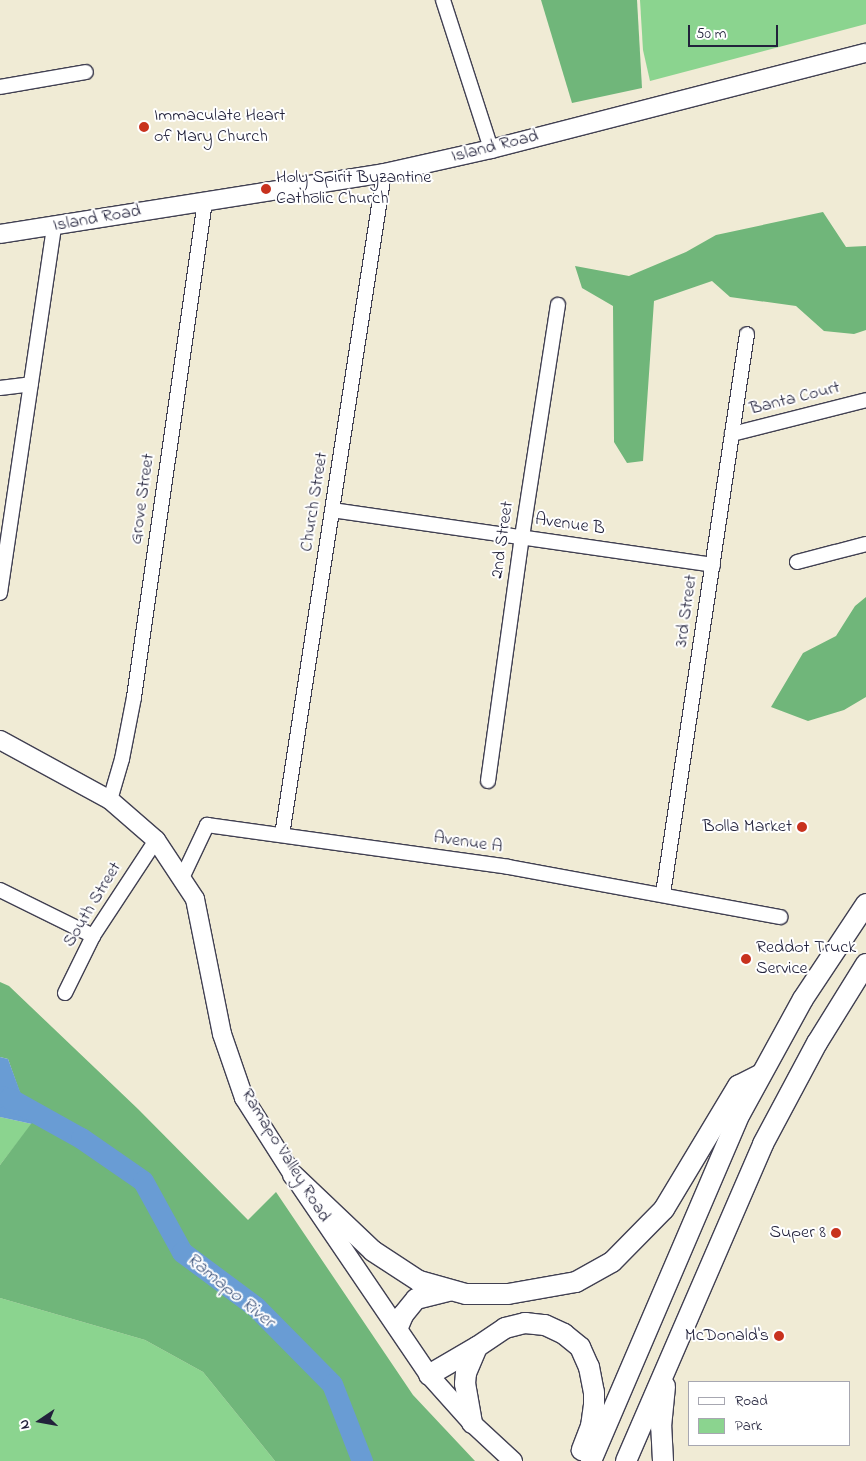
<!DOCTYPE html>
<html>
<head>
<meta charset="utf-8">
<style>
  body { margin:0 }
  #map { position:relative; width:866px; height:1461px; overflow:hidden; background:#f0ebd5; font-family:"Indie Flower",sans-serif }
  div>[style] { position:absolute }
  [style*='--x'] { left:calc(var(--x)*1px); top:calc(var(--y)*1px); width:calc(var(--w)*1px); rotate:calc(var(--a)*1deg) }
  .green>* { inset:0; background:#8bd48f }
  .forest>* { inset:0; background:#70b67a }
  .water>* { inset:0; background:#699cd4 }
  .river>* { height:21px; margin:-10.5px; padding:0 10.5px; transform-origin:10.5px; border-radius:10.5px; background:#699cd4 }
  .roads { filter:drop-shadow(1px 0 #414052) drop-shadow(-1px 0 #414052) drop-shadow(0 1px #414052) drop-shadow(0 -1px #414052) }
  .minor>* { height:14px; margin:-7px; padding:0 7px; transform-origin:7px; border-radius:7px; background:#fff }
  .major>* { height:18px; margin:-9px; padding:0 9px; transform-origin:9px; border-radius:9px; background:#fff }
  .highway>* { height:20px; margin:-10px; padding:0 10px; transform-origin:10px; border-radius:10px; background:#fff }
  .dots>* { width:14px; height:14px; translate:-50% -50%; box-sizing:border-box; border:2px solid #fff; border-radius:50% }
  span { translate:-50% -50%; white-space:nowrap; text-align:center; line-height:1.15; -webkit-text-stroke:4px #fff; paint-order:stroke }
  .poi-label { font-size:18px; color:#22223b }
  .left { translate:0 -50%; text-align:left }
  .right { translate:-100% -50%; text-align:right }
  .street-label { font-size:18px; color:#22223b }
  .water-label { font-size:19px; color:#425980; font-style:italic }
  .legend { position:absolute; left:688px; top:1381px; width:162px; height:65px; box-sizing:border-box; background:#fff; border:1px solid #a7a7b1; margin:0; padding:6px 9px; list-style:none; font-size:15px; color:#22223b }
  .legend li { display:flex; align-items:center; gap:10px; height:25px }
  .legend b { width:25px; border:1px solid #a7a7b1 }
  .north { position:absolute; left:15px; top:1396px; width:50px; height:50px; -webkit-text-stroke:4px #fff; paint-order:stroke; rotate:258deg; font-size:14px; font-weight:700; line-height:20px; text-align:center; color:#22223b }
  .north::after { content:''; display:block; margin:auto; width:18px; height:22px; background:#22223b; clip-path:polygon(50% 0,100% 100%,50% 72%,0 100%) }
  .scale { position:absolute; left:688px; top:25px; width:90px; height:22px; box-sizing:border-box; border:2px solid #22223b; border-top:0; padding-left:6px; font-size:15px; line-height:18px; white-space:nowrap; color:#22223b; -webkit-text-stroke:4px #fff; paint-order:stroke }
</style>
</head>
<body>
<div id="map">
  <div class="green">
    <i style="clip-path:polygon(640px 0,866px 0,866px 24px,650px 81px,643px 50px)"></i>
    <i style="clip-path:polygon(0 1117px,32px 1124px,0 1165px)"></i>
    <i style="clip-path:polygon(0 1298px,145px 1340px,203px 1372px,275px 1461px,0 1461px)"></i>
  </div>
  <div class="forest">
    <i style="clip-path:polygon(541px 0,637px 0,642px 88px,572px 103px)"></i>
    <i style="clip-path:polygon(823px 212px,846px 247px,866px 246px,866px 330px,854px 334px,824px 331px,796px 306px,730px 297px,712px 281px,654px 301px,643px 461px,627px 463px,614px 442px,613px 306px,582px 288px,575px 266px,629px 276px,686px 252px,716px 235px)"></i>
    <i style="clip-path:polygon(866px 597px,866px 697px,844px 710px,808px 721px,771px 707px,803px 653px,836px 636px,855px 606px)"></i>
    <i style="clip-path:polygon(0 982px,9px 986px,138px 1109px,248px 1220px,276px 1192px,413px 1395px,475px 1461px,275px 1461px,203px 1372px,145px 1340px,0 1298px,0 1165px,31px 1124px,8px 1059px,0 1057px)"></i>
  </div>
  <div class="water">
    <i style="clip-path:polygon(0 1057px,8px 1059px,32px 1124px,0 1117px)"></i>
  </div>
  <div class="river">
    <i style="--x:0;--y:1096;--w:9;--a:13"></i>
    <i style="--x:9;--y:1098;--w:82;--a:29.1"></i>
    <i style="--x:81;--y:1138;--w:75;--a:34.7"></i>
    <i style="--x:143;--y:1181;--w:81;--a:61.2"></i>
    <i style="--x:182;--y:1252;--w:92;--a:36.6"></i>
    <i style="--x:256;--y:1307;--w:108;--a:45.4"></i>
    <i style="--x:332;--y:1384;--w:83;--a:68.7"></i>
  </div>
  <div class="roads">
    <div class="minor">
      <i style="--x:443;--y:0;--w:157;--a:72.1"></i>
      <i style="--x:0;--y:87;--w:87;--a:-9.9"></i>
      <i style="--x:0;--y:388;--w:31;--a:-7"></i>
      <i style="--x:732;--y:434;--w:138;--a:-14.2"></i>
      <i style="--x:332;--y:510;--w:385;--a:8.2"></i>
      <i style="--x:797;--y:562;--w:71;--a:-14.6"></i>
      <i style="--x:0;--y:593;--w:371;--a:-81.6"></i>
      <i style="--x:488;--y:781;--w:246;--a:-82.1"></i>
      <i style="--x:522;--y:537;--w:235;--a:-81.2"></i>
      <i style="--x:110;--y:800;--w:43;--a:-73.7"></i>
      <i style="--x:122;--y:759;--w:63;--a:-79"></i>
      <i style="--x:134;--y:697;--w:501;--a:-81.85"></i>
      <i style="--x:282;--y:835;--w:670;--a:-81.24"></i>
      <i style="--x:182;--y:878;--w:59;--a:-64.7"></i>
      <i style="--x:207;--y:825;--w:304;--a:7.9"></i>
      <i style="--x:508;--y:867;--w:277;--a:10.4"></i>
      <i style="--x:0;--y:890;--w:104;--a:26.3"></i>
      <i style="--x:663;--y:894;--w:566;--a:-81.47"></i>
      <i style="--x:65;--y:993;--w:64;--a:-63.8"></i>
      <i style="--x:93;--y:936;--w:115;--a:-56.7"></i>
    </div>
    <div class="major">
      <i style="--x:0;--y:234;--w:389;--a:-9"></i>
      <i style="--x:384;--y:173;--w:110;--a:-12.6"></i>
      <i style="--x:491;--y:149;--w:387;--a:-14.4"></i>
      <i style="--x:0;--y:740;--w:125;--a:28.6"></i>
      <i style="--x:110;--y:800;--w:61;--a:41"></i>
      <i style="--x:156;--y:840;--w:71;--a:56.5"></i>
      <i style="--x:195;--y:899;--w:138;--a:78.7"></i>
      <i style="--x:222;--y:1034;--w:68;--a:71"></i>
      <i style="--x:244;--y:1098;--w:91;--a:57.5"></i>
      <i style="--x:293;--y:1175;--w:242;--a:55.8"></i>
      <i style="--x:429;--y:1375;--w:64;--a:48.1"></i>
      <i style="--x:472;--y:1423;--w:56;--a:42.8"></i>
    </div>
    <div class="highway">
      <i style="--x:293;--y:1175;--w:110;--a:43.5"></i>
      <i style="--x:373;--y:1251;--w:55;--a:33.1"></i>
      <i style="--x:419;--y:1281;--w:49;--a:15.5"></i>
      <i style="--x:466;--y:1294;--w:42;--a:0"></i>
      <i style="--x:508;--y:1294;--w:69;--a:-10"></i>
      <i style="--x:576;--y:1282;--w:41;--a:-29.1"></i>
      <i style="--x:612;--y:1262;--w:74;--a:-45.5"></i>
      <i style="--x:664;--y:1209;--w:144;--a:-59"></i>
      <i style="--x:738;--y:1086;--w:25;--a:-27"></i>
      <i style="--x:398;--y:1327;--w:13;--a:-67"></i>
      <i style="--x:403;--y:1315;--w:21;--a:-51"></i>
      <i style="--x:416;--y:1299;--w:34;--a:-14"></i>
      <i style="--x:429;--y:1375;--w:56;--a:-30.3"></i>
      <i style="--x:472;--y:1423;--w:40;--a:-100"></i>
      <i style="--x:465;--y:1384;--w:11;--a:-85"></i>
      <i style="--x:466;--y:1373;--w:28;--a:-67"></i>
      <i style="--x:477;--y:1347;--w:34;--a:-34"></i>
      <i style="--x:505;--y:1328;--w:21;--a:-14"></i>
      <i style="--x:525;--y:1323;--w:20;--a:6"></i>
      <i style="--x:545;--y:1325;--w:21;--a:25"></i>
      <i style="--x:564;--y:1334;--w:21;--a:39"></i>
      <i style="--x:580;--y:1347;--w:22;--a:66"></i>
      <i style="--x:589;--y:1367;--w:25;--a:79"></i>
      <i style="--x:594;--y:1392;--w:13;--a:90"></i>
      <i style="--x:594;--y:1405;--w:21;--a:98"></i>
      <i style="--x:591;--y:1426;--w:26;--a:111"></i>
      <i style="--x:591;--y:1461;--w:378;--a:-66.8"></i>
      <i style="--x:740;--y:1114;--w:131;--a:-61.3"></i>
      <i style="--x:803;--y:999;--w:114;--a:-56.4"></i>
      <i style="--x:626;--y:1461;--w:345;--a:-66.6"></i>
      <i style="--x:763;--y:1144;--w:115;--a:-61.9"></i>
      <i style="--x:817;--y:1043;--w:93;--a:-58.2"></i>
      <i style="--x:663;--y:1461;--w:34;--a:-93"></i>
      <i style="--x:661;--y:1427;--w:41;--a:-84.4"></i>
    </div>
  </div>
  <div class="dots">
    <i style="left:144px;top:127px;background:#c8321e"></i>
    <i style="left:266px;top:189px;background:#c8321e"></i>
    <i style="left:802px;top:827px;background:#c8321e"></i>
    <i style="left:746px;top:959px;background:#c8321e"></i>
    <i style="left:836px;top:1233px;background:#c8321e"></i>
    <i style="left:779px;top:1336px;background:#c8321e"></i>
  </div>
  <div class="poi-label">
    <span class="left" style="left:154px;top:127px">Immaculate Heart<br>of Mary Church</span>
    <span class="left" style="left:276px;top:189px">Holy Spirit Byzantine<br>Catholic Church</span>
    <span class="right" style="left:792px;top:827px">Bolla Market</span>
    <span class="left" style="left:756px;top:959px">Reddot Truck<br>Service</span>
    <span class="right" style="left:826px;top:1233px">Super 8</span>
    <span class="right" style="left:769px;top:1336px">McDonald's</span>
  </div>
  <div class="street-label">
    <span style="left:495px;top:147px;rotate:-14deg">Island Road</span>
    <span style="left:97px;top:219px;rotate:-10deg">Island Road</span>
    <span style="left:795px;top:399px;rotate:-14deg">Banta Court</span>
    <span style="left:143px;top:499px;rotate:-82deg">Grove Street</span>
    <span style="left:315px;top:502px;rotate:-81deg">Church Street</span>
    <span style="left:570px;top:525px;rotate:8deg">Avenue B</span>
    <span style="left:503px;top:540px;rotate:-82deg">2nd Street</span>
    <span style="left:687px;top:611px;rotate:-82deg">3rd Street</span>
    <span style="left:468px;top:843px;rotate:8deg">Avenue A</span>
    <span style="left:93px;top:905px;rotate:-59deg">South Street</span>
    <span style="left:285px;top:1156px;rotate:58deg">Ramapo Valley Road</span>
  </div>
  <div class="water-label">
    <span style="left:230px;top:1291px;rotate:39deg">Ramapo River</span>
  </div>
  <ul class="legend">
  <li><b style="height:6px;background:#fff"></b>Road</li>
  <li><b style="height:14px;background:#8bd48f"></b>Park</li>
  </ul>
  <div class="north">N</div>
  <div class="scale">50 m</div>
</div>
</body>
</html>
